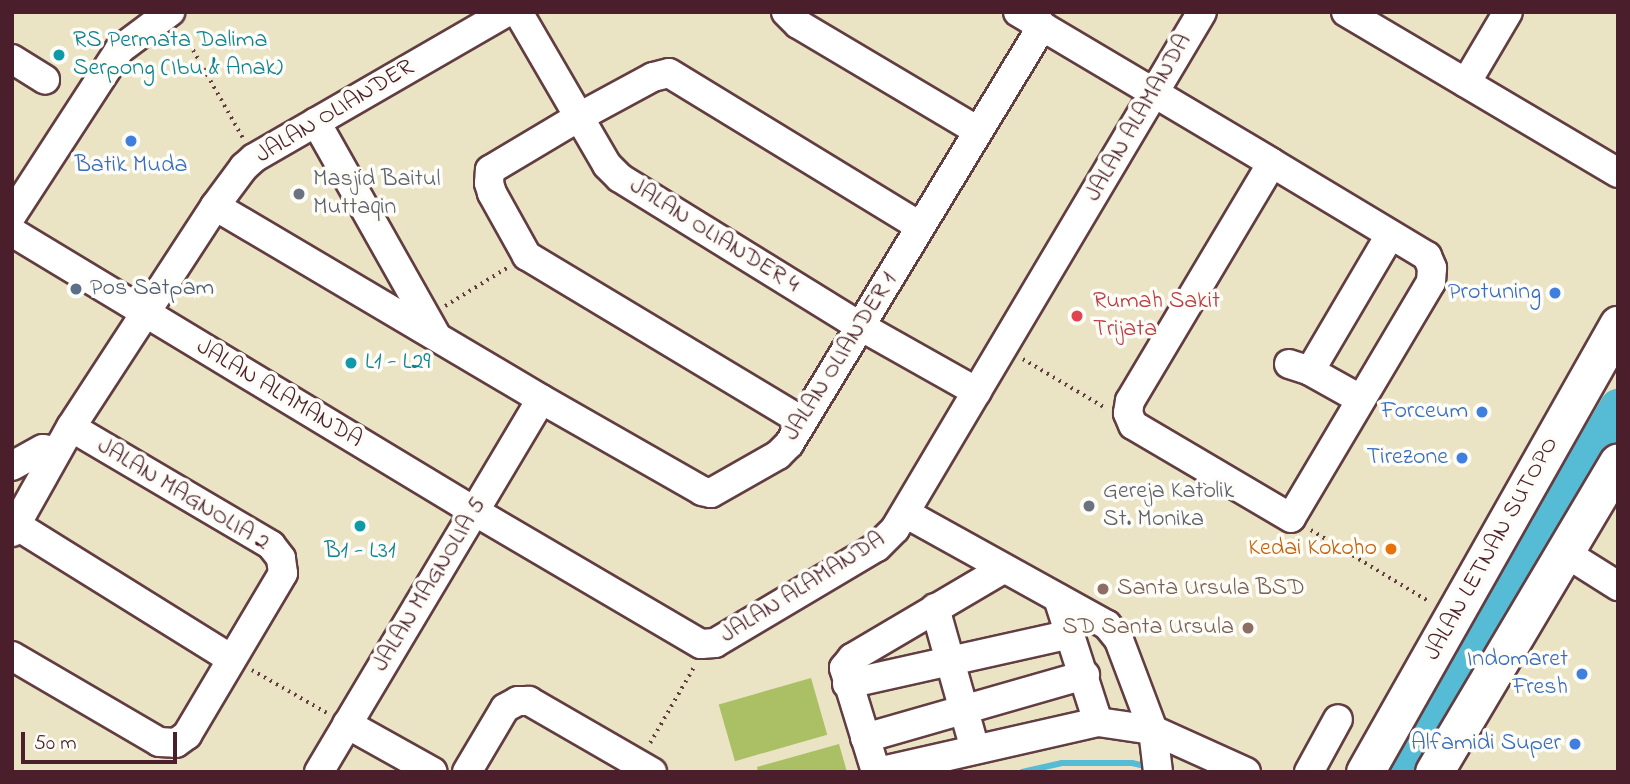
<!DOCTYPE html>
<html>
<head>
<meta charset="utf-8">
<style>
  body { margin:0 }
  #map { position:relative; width:1630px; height:784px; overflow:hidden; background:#eae4c5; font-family:"Indie Flower",sans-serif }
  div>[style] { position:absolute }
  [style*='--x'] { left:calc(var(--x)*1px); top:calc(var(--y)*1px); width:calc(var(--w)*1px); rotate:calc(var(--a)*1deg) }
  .green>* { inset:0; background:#abc064; transform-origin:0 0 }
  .stream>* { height:6px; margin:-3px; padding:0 3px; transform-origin:3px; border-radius:3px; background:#56bbd4 }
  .river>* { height:37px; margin:-18.5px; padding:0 18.5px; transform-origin:18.5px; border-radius:18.5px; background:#56bbd4 }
  .path>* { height:3.5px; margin-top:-1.75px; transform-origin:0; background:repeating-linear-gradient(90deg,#623d42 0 2px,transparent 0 7px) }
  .roads { filter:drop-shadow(2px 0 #623d42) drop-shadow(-2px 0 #623d42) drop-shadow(0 2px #623d42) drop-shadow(0 -2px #623d42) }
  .minor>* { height:28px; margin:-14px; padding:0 14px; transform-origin:14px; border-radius:14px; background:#fff }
  .major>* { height:37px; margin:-18.5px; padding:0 18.5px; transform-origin:18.5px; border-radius:18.5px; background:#fff }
  .dots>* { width:19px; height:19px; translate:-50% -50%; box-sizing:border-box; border:4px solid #fdfcf7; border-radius:50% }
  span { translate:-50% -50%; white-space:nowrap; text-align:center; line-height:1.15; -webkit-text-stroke:7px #fdfcf7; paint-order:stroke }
  .culture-label { font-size:24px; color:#0d838f }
  .left { translate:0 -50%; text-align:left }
  .street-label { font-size:24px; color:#4a1f2b }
  .shop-label { font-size:24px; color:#366cbe }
  .right { translate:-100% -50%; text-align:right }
  .worship-label { font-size:24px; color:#5b616d }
  .service-label { font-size:24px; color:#4e5e75 }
  .health-label { font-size:24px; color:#be3a42 }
  .food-label { font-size:24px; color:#c56008 }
  .education-label { font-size:24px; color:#785e54 }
  .frame { position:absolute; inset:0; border:14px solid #4a1f2b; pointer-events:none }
  .scale { position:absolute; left:21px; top:732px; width:156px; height:32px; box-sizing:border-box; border:4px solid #4a1f2b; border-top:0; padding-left:9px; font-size:21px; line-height:24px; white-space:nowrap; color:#4a1f2b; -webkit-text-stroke:5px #fdfcf7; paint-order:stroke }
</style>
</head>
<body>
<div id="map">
  <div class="green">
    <i style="left:811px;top:678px;width:59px;height:96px;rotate:74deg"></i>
    <i style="clip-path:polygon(839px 744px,847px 772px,758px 772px,757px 767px)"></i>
  </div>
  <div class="stream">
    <i style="--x:1022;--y:772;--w:41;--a:-12.7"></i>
    <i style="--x:1062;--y:763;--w:70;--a:0"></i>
    <i style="--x:1132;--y:763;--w:17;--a:13"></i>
  </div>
  <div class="river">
    <i style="--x:1401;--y:772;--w:425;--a:-59.3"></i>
  </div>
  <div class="path">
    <i style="--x:183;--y:32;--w:122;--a:60.5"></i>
    <i style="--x:445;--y:306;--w:73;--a:-31.5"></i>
    <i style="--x:1023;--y:359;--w:94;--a:30.7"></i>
    <i style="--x:1311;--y:530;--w:139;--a:31.2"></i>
    <i style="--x:252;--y:670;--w:86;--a:29.8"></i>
    <i style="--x:650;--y:743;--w:90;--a:-60"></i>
  </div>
  <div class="roads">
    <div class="minor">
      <i style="--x:518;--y:12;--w:177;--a:59.8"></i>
      <i style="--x:607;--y:165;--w:18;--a:45"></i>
      <i style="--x:620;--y:178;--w:282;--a:31.7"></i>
      <i style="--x:860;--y:326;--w:134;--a:29.4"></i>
      <i style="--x:786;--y:12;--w:17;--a:45"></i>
      <i style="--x:798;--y:24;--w:209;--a:30.7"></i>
      <i style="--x:1018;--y:12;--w:295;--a:30.7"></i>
      <i style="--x:1272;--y:163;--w:181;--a:31"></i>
      <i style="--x:1427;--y:256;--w:13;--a:67"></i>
      <i style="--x:1432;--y:268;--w:14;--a:94"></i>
      <i style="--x:1431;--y:282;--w:274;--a:120.7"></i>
      <i style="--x:1291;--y:518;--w:183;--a:-149.5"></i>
      <i style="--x:1133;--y:425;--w:13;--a:-113"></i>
      <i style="--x:1128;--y:413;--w:12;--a:-81"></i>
      <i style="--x:1130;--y:401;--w:277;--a:-59.2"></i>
      <i style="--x:1346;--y:12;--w:316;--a:30.6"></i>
      <i style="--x:12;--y:59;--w:39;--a:32"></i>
      <i style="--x:1466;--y:83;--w:82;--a:-59.4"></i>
      <i style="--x:316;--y:122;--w:242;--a:60.6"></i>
      <i style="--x:215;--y:206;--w:379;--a:30.6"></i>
      <i style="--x:541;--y:399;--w:185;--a:29.7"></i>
      <i style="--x:702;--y:491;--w:9;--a:13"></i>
      <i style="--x:711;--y:493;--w:77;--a:-29.6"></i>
      <i style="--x:778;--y:455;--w:16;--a:-45"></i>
      <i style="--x:789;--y:444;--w:489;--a:-58.8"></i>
      <i style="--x:12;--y:215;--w:197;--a:-57"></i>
      <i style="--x:119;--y:50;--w:64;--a:-36.7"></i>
      <i style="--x:12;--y:232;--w:540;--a:31.13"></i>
      <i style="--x:474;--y:511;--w:263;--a:30.4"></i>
      <i style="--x:701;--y:644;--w:14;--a:-4"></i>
      <i style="--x:715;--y:643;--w:188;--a:-30.7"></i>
      <i style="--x:877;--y:547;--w:25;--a:-45"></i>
      <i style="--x:895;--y:529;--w:601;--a:-59.3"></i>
      <i style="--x:1289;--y:364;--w:22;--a:18"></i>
      <i style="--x:1310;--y:371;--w:57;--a:29.2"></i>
      <i style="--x:1310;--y:371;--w:158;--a:-59.5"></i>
      <i style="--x:802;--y:421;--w:321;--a:-149"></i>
      <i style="--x:527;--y:256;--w:72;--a:-119.1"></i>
      <i style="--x:492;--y:193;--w:10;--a:-107"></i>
      <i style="--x:489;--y:183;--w:13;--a:-86"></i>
      <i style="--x:490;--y:170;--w:104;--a:-30.8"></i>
      <i style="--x:579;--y:117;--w:84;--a:-28.4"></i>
      <i style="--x:653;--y:77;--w:16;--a:-14"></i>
      <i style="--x:669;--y:73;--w:294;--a:31.4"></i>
      <i style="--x:12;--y:466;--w:35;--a:-29"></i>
      <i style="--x:43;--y:449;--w:14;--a:8"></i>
      <i style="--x:905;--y:513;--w:231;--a:29"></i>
      <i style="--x:1107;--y:625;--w:19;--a:51"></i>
      <i style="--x:1119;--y:640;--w:96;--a:69.3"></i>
      <i style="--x:1153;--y:730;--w:102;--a:24.3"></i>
      <i style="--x:16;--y:525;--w:253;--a:31.9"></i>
      <i style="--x:12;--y:532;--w:120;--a:-60.7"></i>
      <i style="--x:71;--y:427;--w:264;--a:-56.9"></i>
      <i style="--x:215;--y:206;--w:49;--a:-53.4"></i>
      <i style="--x:244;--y:167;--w:13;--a:-42"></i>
      <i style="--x:254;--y:158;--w:292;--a:-30"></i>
      <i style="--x:1564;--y:552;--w:64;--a:32.2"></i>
      <i style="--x:935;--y:608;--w:147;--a:74.2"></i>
      <i style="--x:12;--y:656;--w:170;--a:30.3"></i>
      <i style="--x:159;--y:742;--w:17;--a:3"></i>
      <i style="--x:176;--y:743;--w:14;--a:-36"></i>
      <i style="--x:187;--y:735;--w:188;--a:-59.3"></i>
      <i style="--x:283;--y:573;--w:15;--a:-98"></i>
      <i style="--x:281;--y:558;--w:16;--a:-128"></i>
      <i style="--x:271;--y:545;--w:232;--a:-149.5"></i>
      <i style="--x:847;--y:684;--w:229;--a:-12.6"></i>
      <i style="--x:1098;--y:722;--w:56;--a:8.3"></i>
      <i style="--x:1153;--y:730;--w:42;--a:83.2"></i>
      <i style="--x:347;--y:724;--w:98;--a:29.2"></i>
      <i style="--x:865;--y:738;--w:229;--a:-16"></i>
      <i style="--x:319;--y:772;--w:434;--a:-59.2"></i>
      <i style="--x:467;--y:772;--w:74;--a:-59.3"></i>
      <i style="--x:505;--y:708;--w:15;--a:-28"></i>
      <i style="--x:518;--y:701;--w:11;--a:0"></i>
      <i style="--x:529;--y:701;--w:142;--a:30"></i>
      <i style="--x:876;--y:772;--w:109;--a:-107.1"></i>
      <i style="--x:844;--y:668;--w:13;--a:-51"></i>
      <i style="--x:852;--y:658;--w:175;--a:-30.5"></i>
      <i style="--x:878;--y:772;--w:226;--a:-12.8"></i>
      <i style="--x:1098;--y:722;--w:130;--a:-107.9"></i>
      <i style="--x:1309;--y:772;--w:60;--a:-61.3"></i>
    </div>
    <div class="major">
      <i style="--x:1365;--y:772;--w:514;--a:-60.49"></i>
      <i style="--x:1434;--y:772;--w:360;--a:-59.3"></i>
    </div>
  </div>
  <div class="dots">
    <i style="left:59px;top:55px;background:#0f9aa8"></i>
    <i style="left:131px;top:141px;background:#3f7fe0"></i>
    <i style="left:299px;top:194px;background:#6b7280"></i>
    <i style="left:76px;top:289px;background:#5c6f8a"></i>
    <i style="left:1555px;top:293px;background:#3f7fe0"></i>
    <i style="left:1077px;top:316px;background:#e0444e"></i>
    <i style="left:351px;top:363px;background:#0f9aa8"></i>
    <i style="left:1482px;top:412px;background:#3f7fe0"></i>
    <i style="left:1462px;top:458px;background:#3f7fe0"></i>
    <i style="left:1089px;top:506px;background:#6b7280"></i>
    <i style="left:360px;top:526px;background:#0f9aa8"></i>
    <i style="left:1391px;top:549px;background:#e8710a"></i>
    <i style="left:1103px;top:589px;background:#8d6e63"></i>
    <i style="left:1248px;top:628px;background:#8d6e63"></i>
    <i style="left:1582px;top:674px;background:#3f7fe0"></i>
    <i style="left:1575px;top:744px;background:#3f7fe0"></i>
  </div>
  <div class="culture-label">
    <span class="left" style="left:73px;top:55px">RS Permata Dalima<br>Serpong (Ibu &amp; Anak)</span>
    <span class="left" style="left:365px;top:363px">L1 - L29</span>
    <span style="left:360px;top:552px">B1 - L31</span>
  </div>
  <div class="street-label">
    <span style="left:335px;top:112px;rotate:-31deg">JALAN OLIANDER</span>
    <span style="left:1139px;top:118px;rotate:-60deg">JALAN ALAMANDA</span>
    <span style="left:714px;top:236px;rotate:32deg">JALAN OLIANDER 4</span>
    <span style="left:841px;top:357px;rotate:-58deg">JALAN OLIANDER 1</span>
    <span style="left:279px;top:394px;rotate:31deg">JALAN ALAMANDA</span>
    <span style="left:183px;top:495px;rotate:31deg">JALAN MAGNOLIA 2</span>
    <span style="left:1492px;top:549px;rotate:-61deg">JALAN LETNAN SUTOPO</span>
    <span style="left:430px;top:585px;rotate:-59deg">JALAN MAGNOLIA 5</span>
    <span style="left:803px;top:588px;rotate:-32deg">JALAN ALAMANDA</span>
  </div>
  <div class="shop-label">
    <span style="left:131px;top:166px">Batik Muda</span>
    <span class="right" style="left:1541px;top:293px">Protuning</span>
    <span class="right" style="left:1468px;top:412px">Forceum</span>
    <span class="right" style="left:1448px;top:458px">Tirezone</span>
    <span class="right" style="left:1568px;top:674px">Indomaret<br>Fresh</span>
    <span class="right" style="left:1561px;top:744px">Alfamidi Super</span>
  </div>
  <div class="worship-label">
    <span class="left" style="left:313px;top:194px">Masjid Baitul<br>Muttaqin</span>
    <span class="left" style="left:1103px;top:506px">Gereja Katolik<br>St. Monika</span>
  </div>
  <div class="service-label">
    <span class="left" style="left:90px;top:289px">Pos Satpam</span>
  </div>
  <div class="health-label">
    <span class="left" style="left:1093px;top:316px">Rumah Sakit<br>Trijata</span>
  </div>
  <div class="food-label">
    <span class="right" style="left:1377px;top:549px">Kedai Kokoho</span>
  </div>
  <div class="education-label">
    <span class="left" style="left:1117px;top:589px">Santa Ursula BSD</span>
    <span class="right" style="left:1234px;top:628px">SD Santa Ursula</span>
  </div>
  <div class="frame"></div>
  <div class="scale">50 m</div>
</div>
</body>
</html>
